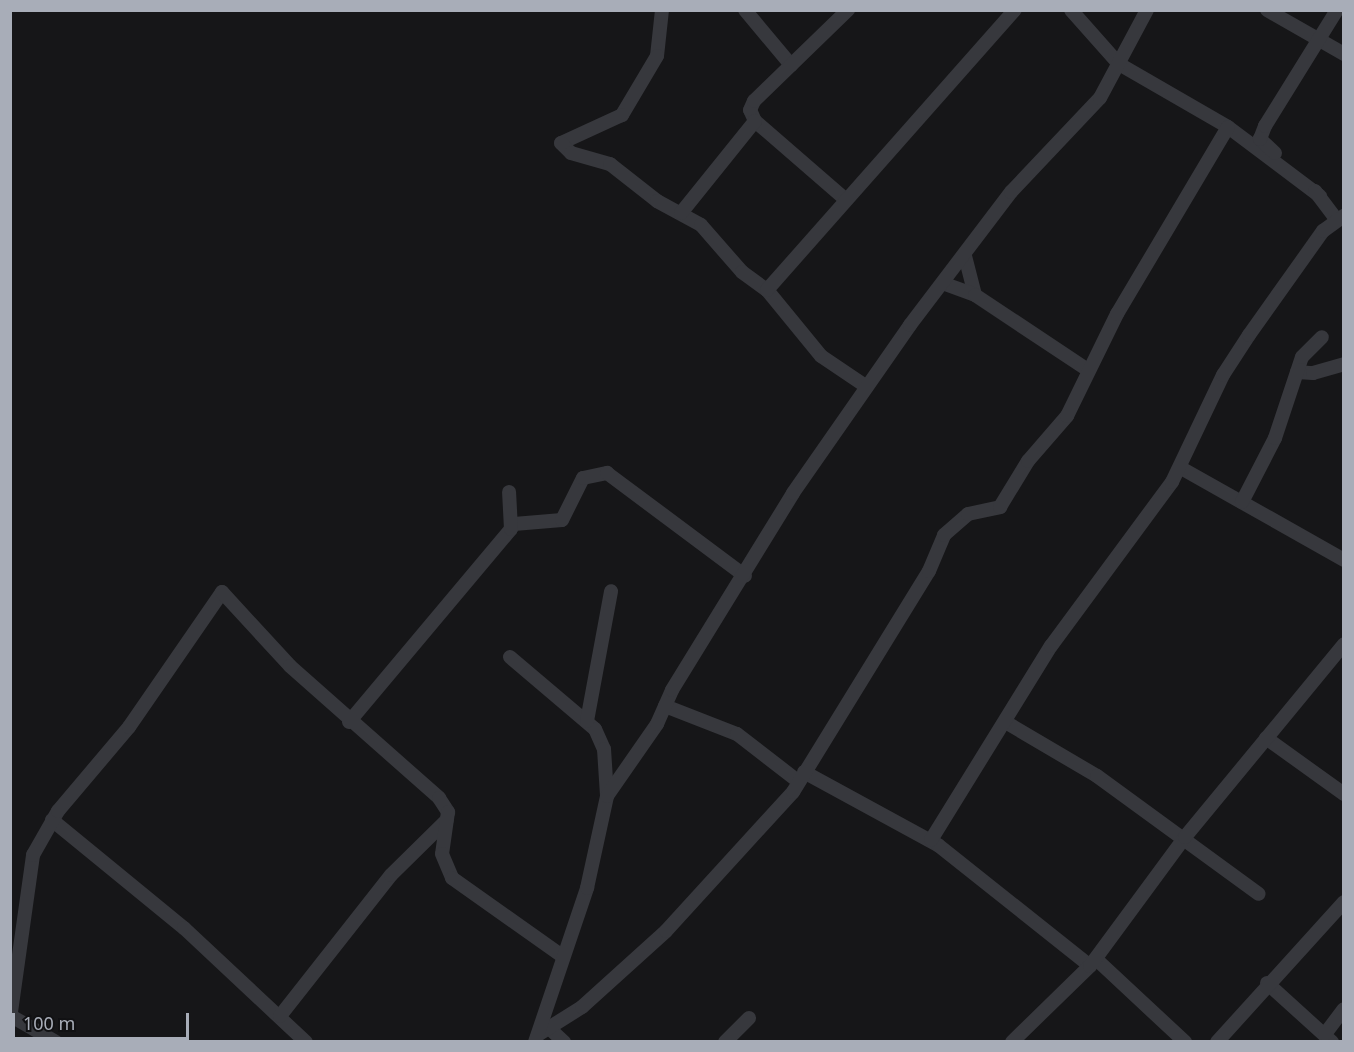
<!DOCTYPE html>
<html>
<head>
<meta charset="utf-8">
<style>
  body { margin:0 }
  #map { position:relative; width:1354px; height:1052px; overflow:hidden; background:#161618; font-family:"Noto Sans",sans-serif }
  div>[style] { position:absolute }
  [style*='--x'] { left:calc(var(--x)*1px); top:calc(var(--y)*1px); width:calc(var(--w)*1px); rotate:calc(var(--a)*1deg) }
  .minor>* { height:14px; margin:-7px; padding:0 7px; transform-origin:7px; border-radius:7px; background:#37383d }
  span { translate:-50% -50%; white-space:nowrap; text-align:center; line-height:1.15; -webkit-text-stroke:6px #111113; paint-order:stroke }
  .frame { position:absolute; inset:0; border:12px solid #a8adb8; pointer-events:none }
  .scale { position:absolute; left:12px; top:1013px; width:177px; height:27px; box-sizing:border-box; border:3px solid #a8adb8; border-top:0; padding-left:8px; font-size:18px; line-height:21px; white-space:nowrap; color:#a8adb8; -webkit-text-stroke:4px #111113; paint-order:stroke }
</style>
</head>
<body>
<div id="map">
  <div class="minor">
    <i style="--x:662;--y:10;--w:46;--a:96.2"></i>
    <i style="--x:657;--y:56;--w:69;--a:120.7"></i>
    <i style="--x:622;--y:115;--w:67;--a:155.3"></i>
    <i style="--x:561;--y:143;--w:14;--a:45"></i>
    <i style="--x:571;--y:153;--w:41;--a:15.8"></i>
    <i style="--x:610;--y:164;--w:60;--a:38.2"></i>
    <i style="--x:657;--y:201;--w:50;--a:28.6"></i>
    <i style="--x:701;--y:225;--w:62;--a:48.9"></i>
    <i style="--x:742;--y:272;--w:31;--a:36"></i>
    <i style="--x:767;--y:290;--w:85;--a:50.7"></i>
    <i style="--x:821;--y:356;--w:55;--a:34"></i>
    <i style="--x:745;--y:10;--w:72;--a:50.1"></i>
    <i style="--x:1071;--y:10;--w:72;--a:48.4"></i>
    <i style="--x:1119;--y:64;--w:126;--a:30"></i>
    <i style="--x:1228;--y:127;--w:115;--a:36.9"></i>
    <i style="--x:1267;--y:10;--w:89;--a:29.7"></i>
    <i style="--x:1275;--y:153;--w:21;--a:-137"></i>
    <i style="--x:1260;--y:139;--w:14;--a:-69"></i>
    <i style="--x:1265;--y:126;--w:137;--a:-58.2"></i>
    <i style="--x:1315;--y:191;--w:36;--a:53"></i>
    <i style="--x:845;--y:199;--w:119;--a:-139.1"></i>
    <i style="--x:755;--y:121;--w:12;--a:-114"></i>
    <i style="--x:750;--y:110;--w:10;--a:-66"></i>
    <i style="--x:754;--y:101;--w:131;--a:-44.1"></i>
    <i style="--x:681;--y:213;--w:118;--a:-51.2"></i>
    <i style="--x:965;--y:256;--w:40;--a:75.6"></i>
    <i style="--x:945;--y:284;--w:32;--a:20"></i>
    <i style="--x:975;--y:295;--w:136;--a:33.6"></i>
    <i style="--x:767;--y:290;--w:374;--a:-48.5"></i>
    <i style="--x:1297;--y:372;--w:16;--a:4"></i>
    <i style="--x:1313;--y:373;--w:32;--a:-16"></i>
    <i style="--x:1181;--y:468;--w:187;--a:29.4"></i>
    <i style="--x:1242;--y:502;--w:72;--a:-62.7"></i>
    <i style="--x:1275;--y:438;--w:85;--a:-71.6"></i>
    <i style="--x:1302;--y:357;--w:28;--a:-45"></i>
    <i style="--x:514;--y:524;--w:48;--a:-4.8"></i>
    <i style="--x:562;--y:520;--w:47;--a:-63.4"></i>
    <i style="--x:583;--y:478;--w:25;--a:-12"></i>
    <i style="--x:607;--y:473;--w:172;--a:36.7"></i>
    <i style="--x:510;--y:657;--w:111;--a:40.3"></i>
    <i style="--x:595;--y:729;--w:22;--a:66"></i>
    <i style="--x:604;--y:749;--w:47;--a:86.3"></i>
    <i style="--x:665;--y:706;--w:77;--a:21.3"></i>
    <i style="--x:737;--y:734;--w:78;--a:37.7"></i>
    <i style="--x:587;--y:721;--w:132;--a:-79.5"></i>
    <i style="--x:349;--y:722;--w:252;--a:-50"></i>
    <i style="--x:511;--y:529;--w:37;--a:-93"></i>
    <i style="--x:1007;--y:723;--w:104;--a:30.5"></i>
    <i style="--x:1097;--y:776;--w:200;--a:36.1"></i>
    <i style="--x:1266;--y:738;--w:96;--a:35.7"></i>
    <i style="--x:804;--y:772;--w:153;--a:28.6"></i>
    <i style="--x:938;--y:845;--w:194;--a:38.5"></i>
    <i style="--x:52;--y:820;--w:171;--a:39.3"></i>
    <i style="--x:184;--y:928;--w:167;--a:43.1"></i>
    <i style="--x:931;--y:840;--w:228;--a:-58.3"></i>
    <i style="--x:1051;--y:646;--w:204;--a:-53.6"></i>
    <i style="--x:1172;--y:482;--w:119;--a:-64.5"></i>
    <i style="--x:1223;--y:375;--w:48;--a:-57"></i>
    <i style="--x:1249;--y:335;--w:128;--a:-54.6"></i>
    <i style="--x:1323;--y:231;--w:26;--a:-36"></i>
    <i style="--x:1096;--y:959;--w:122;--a:43"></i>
    <i style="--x:1267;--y:983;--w:88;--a:42.2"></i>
    <i style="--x:11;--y:1016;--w:52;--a:30"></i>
    <i style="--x:280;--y:1016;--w:179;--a:-51.8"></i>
    <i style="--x:391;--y:875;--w:78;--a:-44.5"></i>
    <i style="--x:10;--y:1019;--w:166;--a:-82"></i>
    <i style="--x:33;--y:855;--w:51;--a:-60.4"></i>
    <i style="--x:58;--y:811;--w:110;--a:-49.8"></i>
    <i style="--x:129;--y:727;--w:164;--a:-55.4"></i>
    <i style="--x:222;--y:592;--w:100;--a:47.4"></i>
    <i style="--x:290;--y:666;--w:199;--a:41.5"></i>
    <i style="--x:439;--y:798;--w:17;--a:57"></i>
    <i style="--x:448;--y:812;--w:42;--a:98.1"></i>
    <i style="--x:442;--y:854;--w:26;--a:67"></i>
    <i style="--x:452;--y:878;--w:135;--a:35.3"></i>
    <i style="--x:549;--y:1028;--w:21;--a:43"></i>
    <i style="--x:539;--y:1034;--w:51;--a:-32.1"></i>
    <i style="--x:582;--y:1007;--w:113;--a:-42.1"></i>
    <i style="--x:666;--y:931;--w:188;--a:-47.6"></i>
    <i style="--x:793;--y:792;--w:259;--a:-58.4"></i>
    <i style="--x:929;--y:571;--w:39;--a:-67"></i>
    <i style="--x:944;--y:535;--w:32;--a:-41"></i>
    <i style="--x:968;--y:514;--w:33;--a:-12"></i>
    <i style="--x:1000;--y:507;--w:54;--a:-58.7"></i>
    <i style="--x:1028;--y:461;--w:60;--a:-49.1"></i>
    <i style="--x:1067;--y:416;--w:114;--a:-63.9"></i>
    <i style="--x:1117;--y:314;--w:217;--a:-59.3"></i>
    <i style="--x:1325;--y:1034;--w:31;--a:-53"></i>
    <i style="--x:535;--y:1042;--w:163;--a:-71.3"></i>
    <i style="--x:587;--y:888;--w:94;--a:-77.7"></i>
    <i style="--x:607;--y:796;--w:88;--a:-55.2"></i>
    <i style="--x:657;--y:724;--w:37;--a:-66"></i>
    <i style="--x:672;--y:690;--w:231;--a:-58.4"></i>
    <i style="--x:793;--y:493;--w:205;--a:-55.1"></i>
    <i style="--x:910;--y:325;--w:167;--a:-52.8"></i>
    <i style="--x:1011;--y:192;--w:129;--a:-46.6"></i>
    <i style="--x:1100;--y:98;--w:100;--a:-61.9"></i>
    <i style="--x:725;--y:1042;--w:34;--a:-45"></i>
    <i style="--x:1012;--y:1042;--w:109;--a:-44.3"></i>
    <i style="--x:1090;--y:966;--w:160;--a:-53.6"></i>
    <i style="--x:1185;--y:837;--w:250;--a:-50.5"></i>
    <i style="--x:1217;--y:1042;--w:189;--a:-47.8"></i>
  </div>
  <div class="frame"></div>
  <div class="scale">100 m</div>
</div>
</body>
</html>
